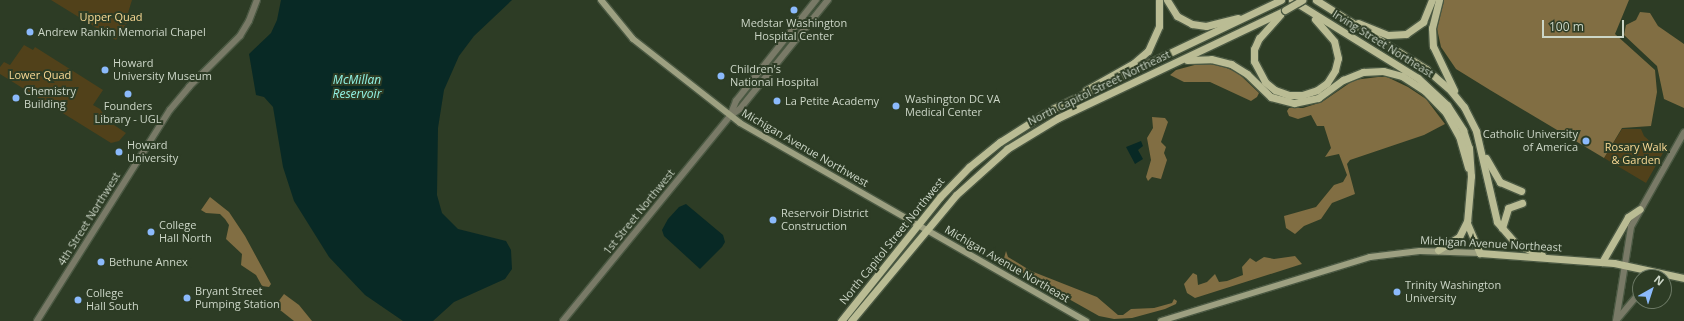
<!DOCTYPE html>
<html>
<head>
<meta charset="utf-8">
<style>
  body { margin:0 }
  #map { position:relative; width:1684px; height:321px; overflow:hidden; background:#2d3c25; font-family:"Open Sans",sans-serif }
  div>[style] { position:absolute }
  [style*='--x'] { left:calc(var(--x)*1px); top:calc(var(--y)*1px); width:calc(var(--w)*1px); rotate:calc(var(--a)*1deg) }
  .green>* { inset:0; background:#51411a }
  .forest>* { inset:0; background:#816e43 }
  .water>* { inset:0; background:#082925 }
  .roads { filter:drop-shadow(1px 0 #4a5842) drop-shadow(-1px 0 #4a5842) drop-shadow(0 1px #4a5842) drop-shadow(0 -1px #4a5842) }
  .tertiary>* { height:5.5px; margin:-2.75px; padding:0 2.75px; transform-origin:2.75px; border-radius:2.75px; background:#797a67 }
  .secondary>* { height:6px; margin:-3px; padding:0 3px; transform-origin:3px; border-radius:3px; background:#9da081 }
  .primary>* { height:7px; margin:-3.5px; padding:0 3.5px; transform-origin:3.5px; border-radius:3.5px; background:#babc94 }
  .bridges { filter:drop-shadow(1px 0 #4a5842) drop-shadow(-1px 0 #4a5842) drop-shadow(0 1px #4a5842) drop-shadow(0 -1px #4a5842) }
  .primary-bridge>* { height:7px; margin:-3.5px; padding:0 3.5px; transform-origin:3.5px; border-radius:3.5px; background:#babc94 }
  .dots>* { width:11px; height:11px; translate:-50% -50%; box-sizing:border-box; border:2px solid #2d3c25; border-radius:50% }
  span { translate:-50% -50%; white-space:nowrap; text-align:center; line-height:1.15; -webkit-text-stroke:4px #2d3c25; paint-order:stroke }
  .park-label { font-size:11px; color:#fada95 }
  .poi-label { font-size:11px; color:#ccd6c7 }
  .left { translate:0 -50%; text-align:left }
  .right { translate:-100% -50%; text-align:right }
  .street-label { font-size:11px; color:#ccd6c7 }
  .water-label { font-size:12px; color:#92f3e5; font-style:italic }
  .north { position:absolute; left:1632px; top:269px; width:40px; height:40px; box-sizing:border-box; background:#2d3c25; border:1px solid #6d7a66; border-radius:50%; rotate:39deg; font-size:11px; font-weight:700; line-height:16px; text-align:center; color:#ccd6c7 }
  .north::after { content:''; display:block; margin:auto; width:14px; height:18px; background:#8bbafc; clip-path:polygon(50% 0,100% 100%,50% 72%,0 100%) }
  .scale { position:absolute; left:1542px; top:20px; width:82px; height:18px; box-sizing:border-box; border:2px solid #ccd6c7; border-top:0; padding-left:5px; font-size:12px; line-height:14px; white-space:nowrap; color:#ccd6c7; -webkit-text-stroke:3px #2d3c25; paint-order:stroke }
</style>
</head>
<body>
<div id="map">
  <div class="green">
    <i style="clip-path:polygon(51px 0,132px 0,128px 13px,130px 18px,116px 40px)"></i>
    <i style="clip-path:polygon(24px 45px,33px 50px,35px 47px,103px 90px,93px 105px,100px 109px,108px 121px,126px 133px,119px 141px,111px 143px,0 74px,0 67px,4px 62px,10px 65px)"></i>
    <i style="clip-path:polygon(1622px 129px,1641px 129px,1644px 136px,1663px 153px,1646px 183px,1604px 158px)"></i>
  </div>
  <div class="forest">
    <i style="clip-path:polygon(1442px 0,1629px 0,1615px 34px,1655px 70px,1657px 92px,1651px 126px,1622px 128px,1604px 158px,1490px 90px,1456px 69px,1441px 47px,1436px 24px)"></i>
    <i style="clip-path:polygon(1640px 12px,1650px 13px,1658px 26px,1684px 44px,1684px 108px,1664px 99px,1657px 66px,1624px 35px,1626px 25px,1636px 20px)"></i>
    <i style="clip-path:polygon(1202px 63px,1220px 65px,1238px 73px,1259px 93px,1257px 97px,1251px 101px,1210px 82px,1184px 82px,1170px 75px,1176px 70px)"></i>
    <i style="clip-path:polygon(1378px 77px,1387px 77px,1408px 87px,1426px 99px,1445px 124px,1424px 135px,1350px 160px,1347px 164px,1355px 194px,1332px 203px,1321px 219px,1304px 226px,1295px 234px,1286px 228px,1284px 216px,1316px 207px,1334px 185px,1343px 182px,1347px 175px,1339px 154px,1325px 157px,1331px 148px,1324px 126px,1317px 126px,1311px 115px,1298px 119px,1289px 116px,1287px 111px,1289px 108px,1303px 108px,1322px 102px,1354px 80px)"></i>
    <i style="clip-path:polygon(1152px 117px,1165px 118px,1168px 122px,1161px 142px,1166px 147px,1164px 153px,1167px 160px,1161px 179px,1152px 177px,1148px 181px,1146px 177px,1151px 160px,1147px 138px,1153px 128px)"></i>
    <i style="clip-path:polygon(210px 197px,229px 212px,245px 236px,271px 284px,269px 287px,262px 286px,256px 275px,241px 265px,242px 254px,226px 239px,229px 225px,225px 219px,220px 214px,206px 213px,201px 210px)"></i>
    <i style="clip-path:polygon(1006px 251px,1008px 257px,1031px 271px,1097px 297px,1118px 315px,1123px 315px,1131px 309px,1154px 308px,1172px 303px,1174px 299px,1177px 301px,1176px 304px,1165px 309px,1132px 318px,1114px 319px,1099px 316px,1003px 262px)"></i>
    <i style="clip-path:polygon(1295px 256px,1302px 264px,1195px 298px,1187px 293px,1184px 284px,1193px 273px,1197px 275px,1198px 285px,1207px 282px,1215px 274px,1219px 282px,1227px 281px,1243px 275px,1242px 267px,1250px 258px,1256px 262px,1264px 257px,1274px 259px)"></i>
    <i style="clip-path:polygon(284px 294px,299px 305px,312px 321px,294px 321px,275px 306px)"></i>
  </div>
  <div class="water">
    <i style="clip-path:polygon(281px 0,512px 0,474px 36px,459px 56px,444px 90px,438px 128px,437px 195px,442px 213px,458px 229px,506px 241px,511px 250px,512px 269px,505px 279px,454px 302px,433px 321px,403px 321px,365px 295px,329px 257px,294px 201px,283px 167px,273px 107px,264px 97px,256px 95px,249px 54px,271px 33px,277px 20px)"></i>
    <i style="clip-path:polygon(1141px 141px,1143px 146px,1138px 150px,1143px 159px,1135px 164px,1126px 147px)"></i>
    <i style="clip-path:polygon(686px 204px,723px 235px,725px 242px,722px 247px,700px 269px,664px 236px,662px 230px,668px 219px,679px 207px)"></i>
  </div>
  <div class="roads">
    <div class="tertiary">
      <i style="--x:730;--y:116;--w:12;--a:-35"></i>
      <i style="--x:740;--y:109;--w:140;--a:-51.1"></i>
      <i style="--x:37;--y:321;--w:249;--a:-57.8"></i>
      <i style="--x:170;--y:110;--w:30;--a:-50"></i>
      <i style="--x:189;--y:87;--w:72;--a:-45"></i>
      <i style="--x:240;--y:36;--w:17;--a:-59"></i>
      <i style="--x:249;--y:21;--w:22;--a:-69"></i>
      <i style="--x:563;--y:321;--w:264;--a:-50.8"></i>
      <i style="--x:730;--y:116;--w:16;--a:-68"></i>
      <i style="--x:736;--y:101;--w:129;--a:-51.6"></i>
      <i style="--x:1616;--y:321;--w:95;--a:-80.9"></i>
      <i style="--x:1631;--y:227;--w:108;--a:-60.6"></i>
      <i style="--x:1616;--y:321;--w:38;--a:-50"></i>
    </div>
    <div class="secondary">
      <i style="--x:601;--y:0;--w:50;--a:50.6"></i>
      <i style="--x:633;--y:39;--w:136;--a:38.1"></i>
      <i style="--x:740;--y:123;--w:399;--a:29.8"></i>
      <i style="--x:1161;--y:321;--w:219;--a:-17"></i>
      <i style="--x:1370;--y:257;--w:50;--a:-6.8"></i>
      <i style="--x:1420;--y:251;--w:60;--a:1.9"></i>
    </div>
    <div class="primary">
      <i style="--x:1167;--y:0;--w:19;--a:58"></i>
      <i style="--x:1177;--y:16;--w:17;--a:28"></i>
      <i style="--x:1192;--y:24;--w:14;--a:8"></i>
      <i style="--x:1206;--y:26;--w:33;--a:-14"></i>
      <i style="--x:1292;--y:0;--w:148;--a:31.8"></i>
      <i style="--x:1418;--y:78;--w:40;--a:43"></i>
      <i style="--x:1447;--y:105;--w:30;--a:57"></i>
      <i style="--x:1463;--y:130;--w:19;--a:72"></i>
      <i style="--x:1469;--y:148;--w:28;--a:86"></i>
      <i style="--x:1471;--y:176;--w:47;--a:94.9"></i>
      <i style="--x:1467;--y:223;--w:33;--a:67"></i>
      <i style="--x:1480;--y:253;--w:134;--a:4.3"></i>
      <i style="--x:1614;--y:263;--w:72;--a:12.1"></i>
      <i style="--x:1316;--y:0;--w:130;--a:32.1"></i>
      <i style="--x:1426;--y:69;--w:33;--a:41"></i>
      <i style="--x:1451;--y:91;--w:21;--a:51"></i>
      <i style="--x:1464;--y:107;--w:27;--a:63"></i>
      <i style="--x:1476;--y:131;--w:93;--a:77"></i>
      <i style="--x:1497;--y:222;--w:29;--a:49"></i>
      <i style="--x:1516;--y:244;--w:28;--a:23"></i>
      <i style="--x:1439;--y:0;--w:29;--a:104"></i>
      <i style="--x:1432;--y:28;--w:18;--a:87"></i>
      <i style="--x:1433;--y:46;--w:49;--a:64.5"></i>
      <i style="--x:1280;--y:15;--w:31;--a:132"></i>
      <i style="--x:1259;--y:38;--w:12;--a:114"></i>
      <i style="--x:1254;--y:49;--w:12;--a:90"></i>
      <i style="--x:1254;--y:61;--w:24;--a:62"></i>
      <i style="--x:1265;--y:82;--w:13;--a:39"></i>
      <i style="--x:1275;--y:90;--w:15;--a:20"></i>
      <i style="--x:1289;--y:95;--w:13;--a:0"></i>
      <i style="--x:1302;--y:95;--w:16;--a:-18"></i>
      <i style="--x:1317;--y:90;--w:12;--a:-35"></i>
      <i style="--x:1327;--y:83;--w:15;--a:-58"></i>
      <i style="--x:1335;--y:70;--w:12;--a:-76"></i>
      <i style="--x:1338;--y:58;--w:17;--a:-103"></i>
      <i style="--x:1334;--y:41;--w:29;--a:-131"></i>
      <i style="--x:1358;--y:23;--w:32;--a:22"></i>
      <i style="--x:1388;--y:35;--w:18;--a:-3"></i>
      <i style="--x:1406;--y:34;--w:21;--a:-35"></i>
      <i style="--x:1423;--y:22;--w:24;--a:-68"></i>
      <i style="--x:1187;--y:60;--w:24;--a:-2"></i>
      <i style="--x:1211;--y:59;--w:21;--a:14"></i>
      <i style="--x:1231;--y:64;--w:19;--a:32"></i>
      <i style="--x:1247;--y:74;--w:33;--a:44"></i>
      <i style="--x:1271;--y:97;--w:24;--a:15"></i>
      <i style="--x:1294;--y:103;--w:25;--a:-12"></i>
      <i style="--x:1318;--y:98;--w:31;--a:-36"></i>
      <i style="--x:1343;--y:80;--w:22;--a:-22"></i>
      <i style="--x:1363;--y:72;--w:20;--a:-3"></i>
      <i style="--x:1383;--y:71;--w:20;--a:15"></i>
      <i style="--x:1402;--y:76;--w:27;--a:33"></i>
      <i style="--x:1425;--y:91;--w:30;--a:46"></i>
      <i style="--x:1446;--y:113;--w:26;--a:61"></i>
      <i style="--x:1459;--y:136;--w:33;--a:74"></i>
      <i style="--x:1086;--y:90;--w:55;--a:-29.4"></i>
      <i style="--x:1134;--y:63;--w:18;--a:-41"></i>
      <i style="--x:1148;--y:51;--w:27;--a:-66"></i>
      <i style="--x:1159;--y:26;--w:26;--a:-90"></i>
      <i style="--x:1486;--y:158;--w:28;--a:60"></i>
      <i style="--x:1500;--y:182;--w:23;--a:23"></i>
      <i style="--x:1502;--y:228;--w:21;--a:-73"></i>
      <i style="--x:1508;--y:208;--w:15;--a:-20"></i>
      <i style="--x:1438;--y:250;--w:25;--a:-32"></i>
      <i style="--x:1459;--y:237;--w:18;--a:-63"></i>
      <i style="--x:1602;--y:262;--w:52;--a:-60"></i>
      <i style="--x:1628;--y:217;--w:14;--a:-34"></i>
      <i style="--x:841;--y:321;--w:159;--a:-51.4"></i>
      <i style="--x:940;--y:197;--w:42;--a:-46"></i>
      <i style="--x:969;--y:167;--w:40;--a:-39"></i>
      <i style="--x:1000;--y:142;--w:59;--a:-32.6"></i>
      <i style="--x:1050;--y:110;--w:256;--a:-25.5"></i>
      <i style="--x:851;--y:321;--w:164;--a:-50.2"></i>
      <i style="--x:956;--y:195;--w:69;--a:-42"></i>
      <i style="--x:1007;--y:149;--w:60;--a:-31.3"></i>
      <i style="--x:1058;--y:118;--w:251;--a:-25.4"></i>
    </div>
  </div>
  <div class="bridges">
    <div class="primary-bridge">
      <i style="--x:1285;--y:10;--w:20;--a:-30"></i>
    </div>
  </div>
  <div class="dots">
    <i style="left:794px;top:10px;background:#8bbafc"></i>
    <i style="left:30px;top:32px;background:#8bbafc"></i>
    <i style="left:105px;top:70px;background:#8bbafc"></i>
    <i style="left:721px;top:76px;background:#8bbafc"></i>
    <i style="left:128px;top:94px;background:#8bbafc"></i>
    <i style="left:16px;top:98px;background:#8bbafc"></i>
    <i style="left:777px;top:101px;background:#8bbafc"></i>
    <i style="left:896px;top:106px;background:#8bbafc"></i>
    <i style="left:1586px;top:141px;background:#8bbafc"></i>
    <i style="left:119px;top:152px;background:#8bbafc"></i>
    <i style="left:773px;top:220px;background:#8bbafc"></i>
    <i style="left:151px;top:232px;background:#8bbafc"></i>
    <i style="left:101px;top:262px;background:#8bbafc"></i>
    <i style="left:1397px;top:292px;background:#8bbafc"></i>
    <i style="left:187px;top:298px;background:#8bbafc"></i>
    <i style="left:78px;top:300px;background:#8bbafc"></i>
  </div>
  <div class="park-label">
    <span style="left:111px;top:17px">Upper Quad</span>
    <span style="left:40px;top:75px">Lower Quad</span>
    <span style="left:1636px;top:154px">Rosary Walk<br>&amp; Garden</span>
  </div>
  <div class="poi-label">
    <span style="left:794px;top:30px">Medstar Washington<br>Hospital Center</span>
    <span class="left" style="left:38px;top:32px">Andrew Rankin Memorial Chapel</span>
    <span class="left" style="left:113px;top:70px">Howard<br>University Museum</span>
    <span class="left" style="left:730px;top:76px">Children's<br>National Hospital</span>
    <span class="left" style="left:24px;top:98px">Chemistry<br>Building</span>
    <span class="left" style="left:905px;top:106px">Washington DC VA<br>Medical Center</span>
    <span class="left" style="left:785px;top:101px">La Petite Academy</span>
    <span style="left:128px;top:113px">Founders<br>Library - UGL</span>
    <span class="right" style="left:1578px;top:141px">Catholic University<br>of America</span>
    <span class="left" style="left:127px;top:152px">Howard<br>University</span>
    <span class="left" style="left:781px;top:220px">Reservoir District<br>Construction</span>
    <span class="left" style="left:159px;top:232px">College<br>Hall North</span>
    <span class="left" style="left:109px;top:262px">Bethune Annex</span>
    <span class="left" style="left:1405px;top:292px">Trinity Washington<br>University</span>
    <span class="left" style="left:195px;top:298px">Bryant Street<br>Pumping Station</span>
    <span class="left" style="left:86px;top:300px">College<br>Hall South</span>
  </div>
  <div class="street-label">
    <span style="left:1383px;top:44px;rotate:32deg">Irving Street Northeast</span>
    <span style="left:1099px;top:88px;rotate:-26deg">North Capitol Street Northeast</span>
    <span style="left:805px;top:148px;rotate:30deg">Michigan Avenue Northwest</span>
    <span style="left:639px;top:212px;rotate:-51deg">1st Street Northwest</span>
    <span style="left:89px;top:219px;rotate:-58deg">4th Street Northwest</span>
    <span style="left:892px;top:241px;rotate:-51deg">North Capitol Street Northwest</span>
    <span style="left:1491px;top:244px;rotate:3deg">Michigan Avenue Northeast</span>
    <span style="left:1007px;top:264px;rotate:30deg">Michigan Avenue Northeast</span>
  </div>
  <div class="water-label">
    <span style="left:357px;top:87px">McMillan<br>Reservoir</span>
  </div>
  <div class="north">N</div>
  <div class="scale">100 m</div>
</div>
</body>
</html>
